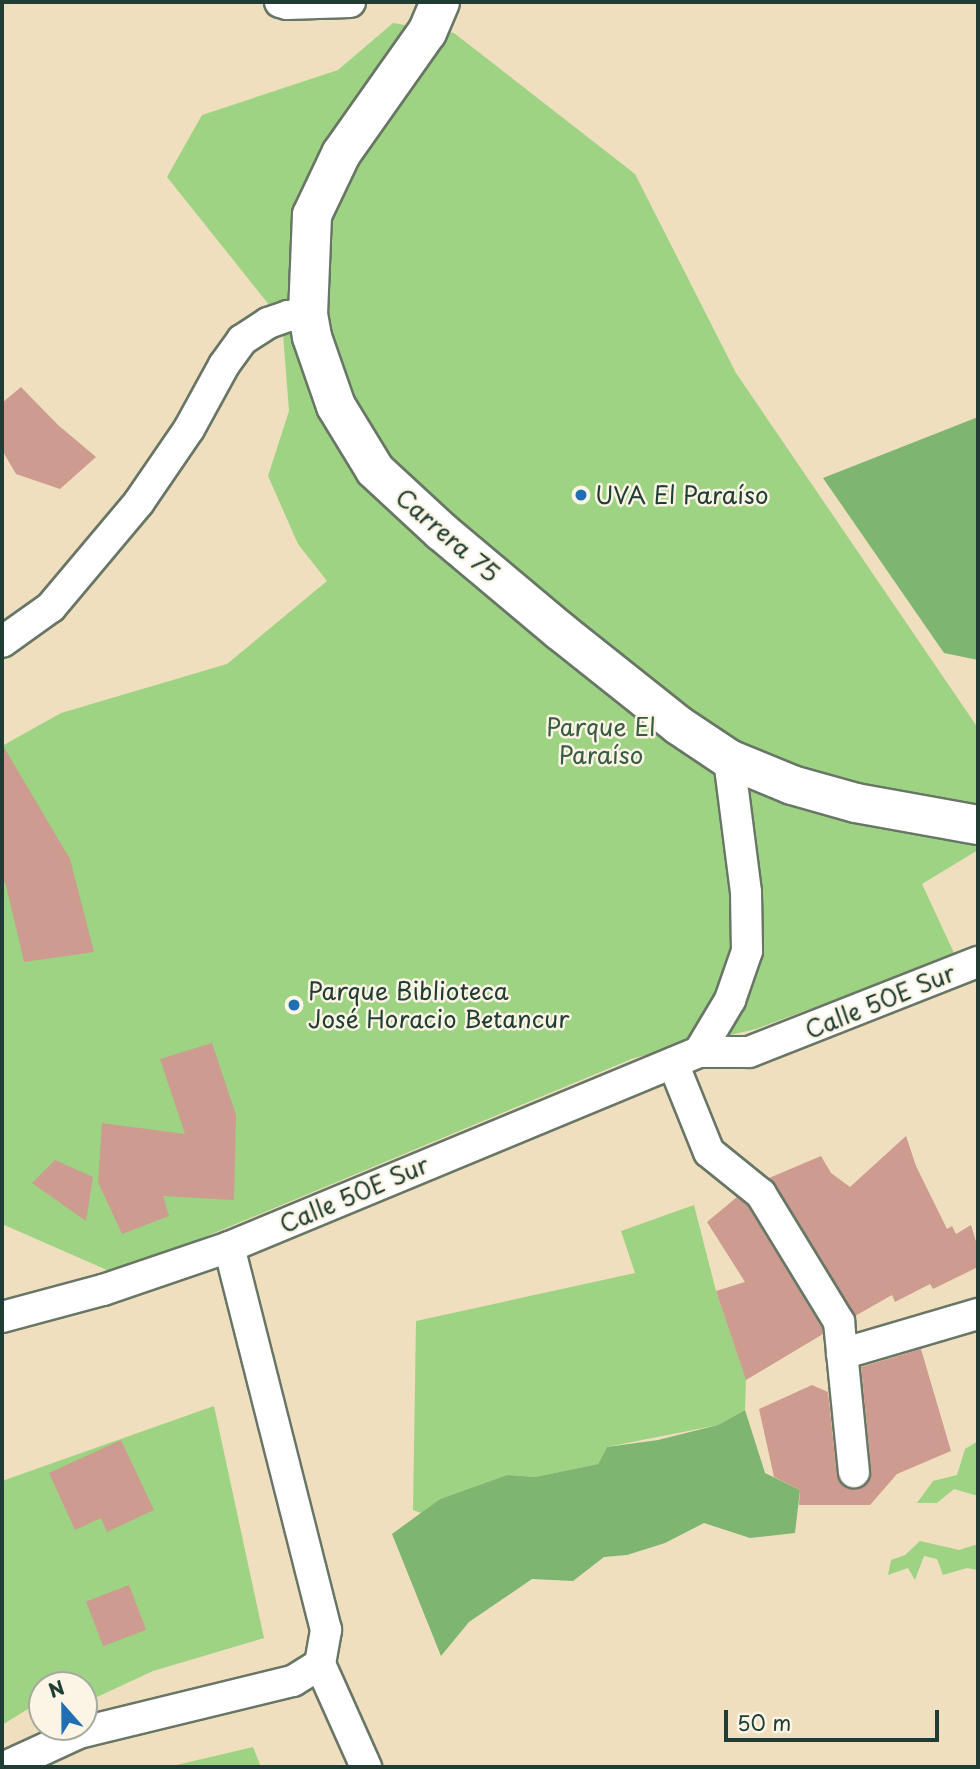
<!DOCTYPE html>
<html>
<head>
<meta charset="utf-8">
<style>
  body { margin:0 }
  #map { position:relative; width:980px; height:1769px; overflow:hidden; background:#f0dfbf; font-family:"Playpen Sans",sans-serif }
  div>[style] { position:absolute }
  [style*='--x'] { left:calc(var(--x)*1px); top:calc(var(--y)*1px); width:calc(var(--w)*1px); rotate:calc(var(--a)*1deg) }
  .green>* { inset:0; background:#9ed383 }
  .forest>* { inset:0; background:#7eb571 }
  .building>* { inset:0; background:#cd9b90; transform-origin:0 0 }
  .roads { filter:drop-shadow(2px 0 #687665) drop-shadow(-2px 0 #687665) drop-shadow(0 2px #687665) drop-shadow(0 -2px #687665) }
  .street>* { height:30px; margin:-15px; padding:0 15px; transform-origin:15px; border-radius:15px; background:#fff }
  .secondary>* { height:38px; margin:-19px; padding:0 19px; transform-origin:19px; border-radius:19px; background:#fff }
  .dots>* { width:19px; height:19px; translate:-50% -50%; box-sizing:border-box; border:4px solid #fcf5e5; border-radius:50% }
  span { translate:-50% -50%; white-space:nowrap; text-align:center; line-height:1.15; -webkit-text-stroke:5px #fcf5e5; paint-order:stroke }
  .poi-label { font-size:24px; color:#1f3d34 }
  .left { translate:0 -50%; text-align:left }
  .street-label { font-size:24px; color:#1f3d34 }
  .park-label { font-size:24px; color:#385b44 }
  .frame { position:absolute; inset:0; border:4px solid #1f3d34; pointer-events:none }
  .north { position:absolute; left:28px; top:1671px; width:70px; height:70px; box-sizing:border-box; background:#fcf5e5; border:2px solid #a4ab9e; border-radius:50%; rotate:339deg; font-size:19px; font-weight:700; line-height:28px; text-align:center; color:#1f3d34 }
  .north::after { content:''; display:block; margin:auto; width:24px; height:32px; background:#1f6fb2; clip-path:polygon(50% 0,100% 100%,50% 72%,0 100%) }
  .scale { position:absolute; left:724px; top:1710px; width:215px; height:32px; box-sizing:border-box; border:4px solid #1f3d34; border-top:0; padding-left:9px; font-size:21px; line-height:24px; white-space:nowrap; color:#1f3d34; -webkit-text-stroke:5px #fcf5e5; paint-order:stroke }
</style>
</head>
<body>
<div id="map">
  <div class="green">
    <i style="clip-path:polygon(393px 23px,454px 33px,635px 174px,736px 373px,978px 728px,978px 850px,922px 884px,955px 955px,756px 1029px,634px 1058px,116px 1274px,2px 1224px,2px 746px,61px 713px,227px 664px,327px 581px,298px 544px,268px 476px,289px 411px,282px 321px,167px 177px,202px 115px,338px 70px)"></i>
    <i style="clip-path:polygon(694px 1205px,716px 1291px,746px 1379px,745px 1410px,718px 1425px,607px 1447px,598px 1464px,535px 1477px,507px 1475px,440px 1499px,421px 1513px,413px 1510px,416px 1321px,635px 1273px,621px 1231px)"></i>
    <i style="clip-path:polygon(214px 1406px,264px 1638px,153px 1671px,84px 1703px,84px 1685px,42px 1685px,42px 1708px,28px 1709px,2px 1725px,2px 1481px)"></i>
    <i style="clip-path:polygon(978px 1441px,978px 1496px,954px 1489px,937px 1503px,917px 1503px,933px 1481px,957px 1475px,965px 1449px)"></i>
    <i style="clip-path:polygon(920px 1541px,959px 1550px,978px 1544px,978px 1570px,967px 1568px,943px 1575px,937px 1559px,924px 1556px,915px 1580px,908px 1568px,888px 1575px,891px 1560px,905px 1555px)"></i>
    <i style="clip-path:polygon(253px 1747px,261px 1767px,168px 1767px)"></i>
  </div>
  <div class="forest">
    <i style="clip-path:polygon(978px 417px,978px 660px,944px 653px,823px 478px)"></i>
    <i style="clip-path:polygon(745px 1410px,765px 1473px,800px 1490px,795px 1533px,750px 1538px,704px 1523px,665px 1543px,627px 1555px,604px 1557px,573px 1581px,532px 1579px,469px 1622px,441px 1656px,392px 1534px,440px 1499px,507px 1475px,535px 1477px,598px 1464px,607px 1447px,658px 1440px,718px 1425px)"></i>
  </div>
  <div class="building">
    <i style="clip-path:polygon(21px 387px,58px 425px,96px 457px,60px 489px,16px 474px,2px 450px,2px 403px)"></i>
    <i style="clip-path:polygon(2px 744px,70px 859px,94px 952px,24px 962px,6px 885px,2px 878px)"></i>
    <i style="clip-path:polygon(212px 1043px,236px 1115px,234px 1200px,163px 1196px,169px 1216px,122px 1234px,98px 1182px,102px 1123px,185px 1134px,160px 1059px)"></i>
    <i style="clip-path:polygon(906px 1136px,916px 1166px,947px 1229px,952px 1226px,956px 1234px,971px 1225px,978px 1248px,978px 1267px,933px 1289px,930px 1284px,895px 1302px,892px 1295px,855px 1316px,769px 1178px,821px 1156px,831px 1173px,850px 1187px)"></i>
    <i style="clip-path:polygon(55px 1160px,93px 1177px,86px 1221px,32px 1183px)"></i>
    <i style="clip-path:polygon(737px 1197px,748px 1206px,822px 1328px,823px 1334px,746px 1380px,716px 1291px,745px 1282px,707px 1222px)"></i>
    <i style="clip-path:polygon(921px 1349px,951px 1451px,897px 1474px,870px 1505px,799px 1505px,800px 1490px,774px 1477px,759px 1409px,812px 1385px,828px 1392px,837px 1474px,846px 1488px,856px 1489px,870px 1480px,871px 1471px,861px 1367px)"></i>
    <i style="clip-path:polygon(121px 1440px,154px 1510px,107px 1532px,101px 1518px,75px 1530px,49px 1473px)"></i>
    <i style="left:129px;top:1585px;width:48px;height:46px;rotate:69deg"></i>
  </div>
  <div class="roads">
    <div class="street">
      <i style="--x:280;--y:2;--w:7;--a:16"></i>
      <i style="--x:287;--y:4;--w:63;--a:-1.8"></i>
      <i style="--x:2;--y:642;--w:60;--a:-35.5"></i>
      <i style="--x:51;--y:607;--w:137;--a:-50"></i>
      <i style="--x:139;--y:502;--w:88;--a:-55.6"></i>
      <i style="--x:189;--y:429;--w:73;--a:-61.3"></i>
      <i style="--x:224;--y:365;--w:31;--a:-54"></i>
      <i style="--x:242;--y:340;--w:31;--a:-33"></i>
      <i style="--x:268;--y:323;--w:21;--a:-19"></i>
      <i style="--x:288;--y:316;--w:20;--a:-6"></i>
      <i style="--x:699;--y:1052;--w:61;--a:-59.2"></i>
      <i style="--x:730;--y:1000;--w:52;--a:-70.9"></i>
      <i style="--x:747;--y:951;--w:59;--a:-91"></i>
      <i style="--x:746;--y:892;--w:134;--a:-97.3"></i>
      <i style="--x:673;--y:1063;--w:96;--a:68"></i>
      <i style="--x:709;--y:1152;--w:67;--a:38.9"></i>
      <i style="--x:761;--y:1194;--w:150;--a:58.6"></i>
      <i style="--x:839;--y:1322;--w:151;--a:84.3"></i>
      <i style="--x:2;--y:1317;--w:105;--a:-15"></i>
      <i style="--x:103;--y:1290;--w:133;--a:-18.8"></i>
      <i style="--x:229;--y:1247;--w:509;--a:-22.53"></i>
      <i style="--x:699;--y:1052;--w:50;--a:0"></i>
      <i style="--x:749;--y:1052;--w:246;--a:-21.5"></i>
      <i style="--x:842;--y:1354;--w:142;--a:-16.4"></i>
      <i style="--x:320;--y:1664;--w:113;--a:65.9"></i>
      <i style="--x:5;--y:1767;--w:81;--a:-24.7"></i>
      <i style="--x:79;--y:1733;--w:220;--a:-13.7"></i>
      <i style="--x:293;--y:1681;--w:32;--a:-32"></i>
      <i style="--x:320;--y:1664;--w:35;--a:-80"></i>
      <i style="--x:326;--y:1630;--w:395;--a:-104.2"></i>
    </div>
    <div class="secondary">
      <i style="--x:440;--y:2;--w:33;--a:113"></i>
      <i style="--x:427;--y:32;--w:149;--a:125.2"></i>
      <i style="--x:341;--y:154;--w:68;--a:115.4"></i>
      <i style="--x:312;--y:215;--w:99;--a:92.3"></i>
      <i style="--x:308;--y:314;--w:23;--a:80"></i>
      <i style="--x:312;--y:337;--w:73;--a:70.8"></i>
      <i style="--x:336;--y:406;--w:75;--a:58.6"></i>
      <i style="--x:375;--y:470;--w:91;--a:42.8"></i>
      <i style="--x:442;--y:532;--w:154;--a:40"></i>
      <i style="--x:560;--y:631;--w:151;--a:38.5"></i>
      <i style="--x:678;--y:725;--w:61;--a:33.7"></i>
      <i style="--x:729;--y:759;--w:68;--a:22.4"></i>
      <i style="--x:792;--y:785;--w:66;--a:15.7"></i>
      <i style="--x:856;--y:803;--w:124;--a:10.2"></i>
    </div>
  </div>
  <div class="dots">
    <i style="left:581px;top:495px;background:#1f6fb2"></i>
    <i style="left:294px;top:1005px;background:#1f6fb2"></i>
  </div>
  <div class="poi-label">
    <span class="left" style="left:595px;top:495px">UVA El Paraíso</span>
    <span class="left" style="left:308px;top:1005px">Parque Biblioteca<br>José Horacio Betancur</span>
  </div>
  <div class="street-label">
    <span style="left:448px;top:535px;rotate:41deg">Carrera 75</span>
    <span style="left:880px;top:1001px;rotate:-22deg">Calle 50E Sur</span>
    <span style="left:354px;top:1194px;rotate:-23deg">Calle 50E Sur</span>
  </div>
  <div class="park-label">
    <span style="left:601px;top:741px">Parque El<br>Paraíso</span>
  </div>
  <div class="frame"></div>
  <div class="north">N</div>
  <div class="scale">50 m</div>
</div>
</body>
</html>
